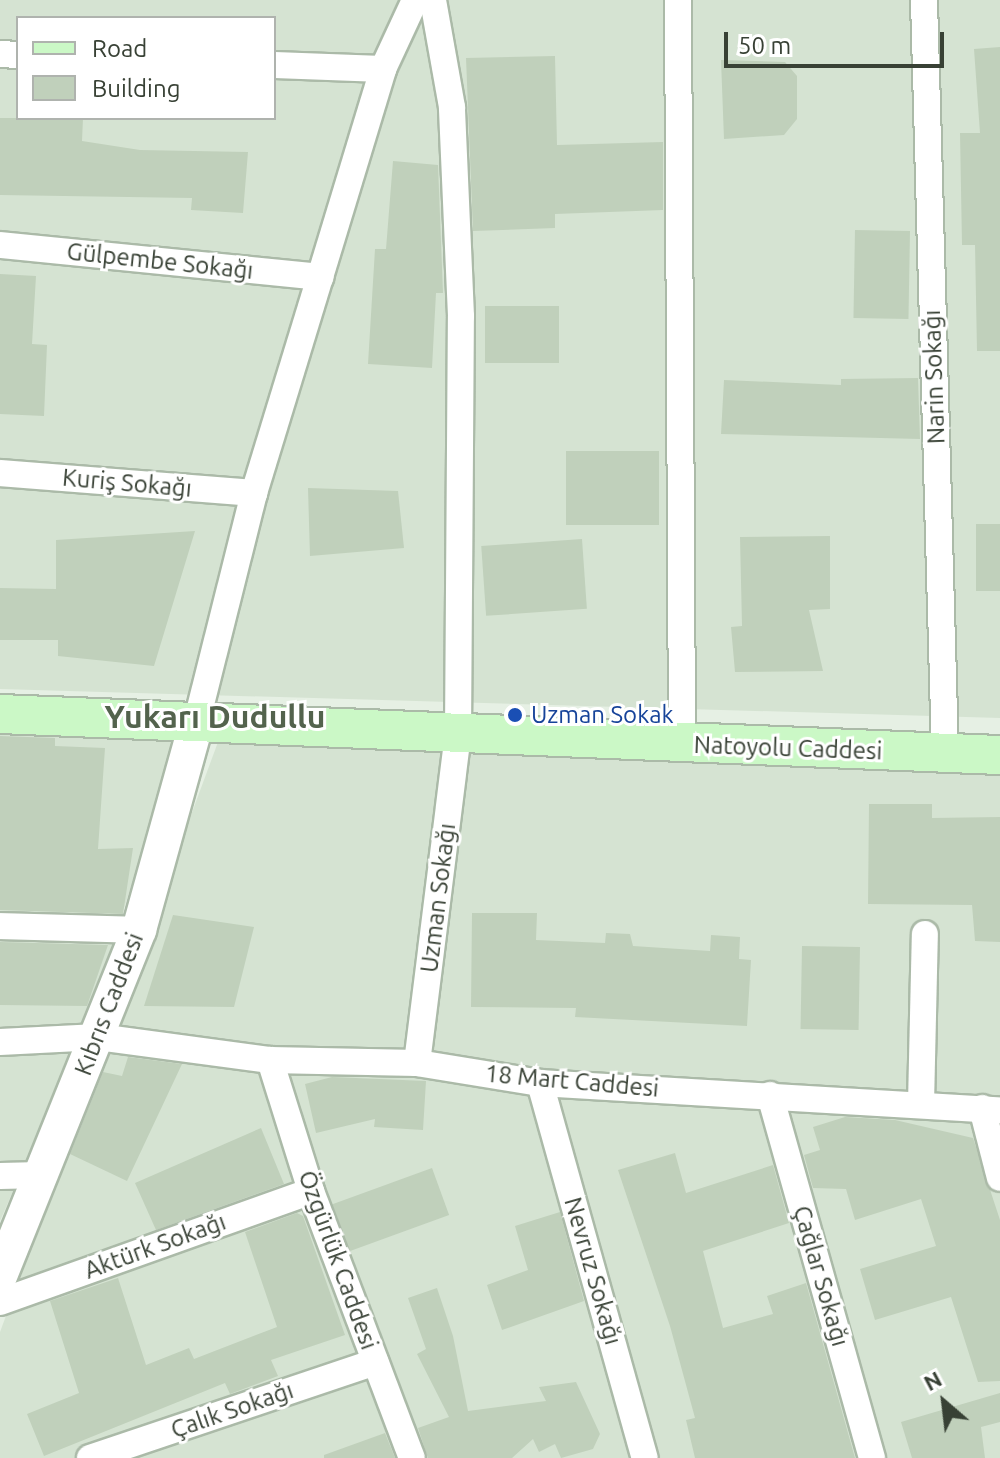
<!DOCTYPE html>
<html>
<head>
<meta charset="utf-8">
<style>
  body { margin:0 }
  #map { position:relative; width:1000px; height:1458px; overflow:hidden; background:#e6f0e4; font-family:Ubuntu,sans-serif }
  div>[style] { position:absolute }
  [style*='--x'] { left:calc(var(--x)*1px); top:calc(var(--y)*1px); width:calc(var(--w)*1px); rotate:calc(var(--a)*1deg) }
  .residential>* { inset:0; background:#d5e3d2 }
  .building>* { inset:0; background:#c0d0bb; transform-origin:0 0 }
  .roads { filter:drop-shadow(2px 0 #abbaa8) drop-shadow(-2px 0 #abbaa8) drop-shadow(0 2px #abbaa8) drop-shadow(0 -2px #abbaa8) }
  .minor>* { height:26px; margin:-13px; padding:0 13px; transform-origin:13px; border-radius:13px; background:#fff }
  .tertiary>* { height:34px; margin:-17px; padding:0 17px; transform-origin:17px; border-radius:17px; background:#fff }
  .secondary>* { height:38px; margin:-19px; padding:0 19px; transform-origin:19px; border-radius:19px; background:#cbf8c6 }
  .dots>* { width:22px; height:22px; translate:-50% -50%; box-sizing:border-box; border:4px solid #fff; border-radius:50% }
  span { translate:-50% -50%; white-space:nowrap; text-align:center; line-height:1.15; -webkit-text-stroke:6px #fff; paint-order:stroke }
  .street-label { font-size:24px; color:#384135 }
  .transit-label { font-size:24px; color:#164399 }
  .left { translate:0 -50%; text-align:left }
  .district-label { font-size:32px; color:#53634d; font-weight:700 }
  .legend { position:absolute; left:16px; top:16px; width:260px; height:104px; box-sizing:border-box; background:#fff; border:2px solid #afb3ae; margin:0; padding:10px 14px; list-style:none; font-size:24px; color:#384135 }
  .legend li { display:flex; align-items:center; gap:16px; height:40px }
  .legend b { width:40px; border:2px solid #afb3ae }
  .north { position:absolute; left:904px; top:1362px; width:80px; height:80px; -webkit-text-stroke:6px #fff; paint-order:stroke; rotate:332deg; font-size:22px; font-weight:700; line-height:32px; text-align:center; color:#384135 }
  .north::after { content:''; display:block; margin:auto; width:28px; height:36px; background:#384135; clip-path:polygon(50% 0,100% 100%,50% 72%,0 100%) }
  .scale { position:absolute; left:724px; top:32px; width:220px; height:36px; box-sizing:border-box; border:4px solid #384135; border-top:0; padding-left:10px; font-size:24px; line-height:28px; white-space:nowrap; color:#384135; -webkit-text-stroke:6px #fff; paint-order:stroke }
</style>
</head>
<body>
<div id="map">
  <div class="residential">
    <i style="clip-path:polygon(evenodd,0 0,1000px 0,1000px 718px,0 689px,0 0,18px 18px,274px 18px,274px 118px,18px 118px,18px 18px)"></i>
    <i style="clip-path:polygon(0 730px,178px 741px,88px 1020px,0 1221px)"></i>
    <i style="clip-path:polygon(218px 742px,1000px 771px,1000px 1458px,0 1458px,0 1332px)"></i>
  </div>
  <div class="building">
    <i style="clip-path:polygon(1000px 47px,1000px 351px,977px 351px,975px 245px,962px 245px,960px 133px,980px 133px,974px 49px)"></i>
    <i style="clip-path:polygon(555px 56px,557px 145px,663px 142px,663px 210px,555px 214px,555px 228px,473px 231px,466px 58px)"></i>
    <i style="clip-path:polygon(721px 60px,785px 62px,797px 76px,797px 119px,784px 135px,724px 139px)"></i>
    <i style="clip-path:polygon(0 118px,83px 118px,82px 141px,140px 150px,248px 152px,243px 213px,191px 210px,192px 198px,0 195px)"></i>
    <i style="clip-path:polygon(393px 161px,438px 165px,443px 293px,436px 293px,432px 368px,368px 364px,375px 249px,386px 249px)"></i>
    <i style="left:855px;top:230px;width:55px;height:88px;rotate:1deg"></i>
    <i style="clip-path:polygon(0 274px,36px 276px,32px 344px,47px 345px,44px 416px,0 414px)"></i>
    <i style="left:485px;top:306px;width:74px;height:57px"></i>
    <i style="clip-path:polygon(918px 378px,920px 439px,721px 434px,724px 380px,841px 385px,841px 379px)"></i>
    <i style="left:659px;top:451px;width:74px;height:93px;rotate:90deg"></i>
    <i style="clip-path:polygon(308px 488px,398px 491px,404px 548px,310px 556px)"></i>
    <i style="left:976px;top:524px;width:24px;height:67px"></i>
    <i style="clip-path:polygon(195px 531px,154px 666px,58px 656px,58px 640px,0 640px,0 588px,56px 589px,56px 540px)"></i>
    <i style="clip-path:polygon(830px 536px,830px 609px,809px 610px,823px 671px,735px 672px,731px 627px,742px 626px,740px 537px)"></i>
    <i style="left:582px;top:539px;width:70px;height:101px;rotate:86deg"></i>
    <i style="clip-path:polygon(0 736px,55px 738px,55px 746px,105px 748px,98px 849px,133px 848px,123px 914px,0 910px)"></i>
    <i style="clip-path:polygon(869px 804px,932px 804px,932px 818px,1000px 817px,1000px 942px,975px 941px,972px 905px,868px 904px)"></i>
    <i style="clip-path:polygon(472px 913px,537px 913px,536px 940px,605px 943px,606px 933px,630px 934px,633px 946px,710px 951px,711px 935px,740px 937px,739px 959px,751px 960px,747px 1026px,575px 1017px,576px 1008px,471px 1007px)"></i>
    <i style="clip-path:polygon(173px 915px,254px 927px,234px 1007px,144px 1006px)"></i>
    <i style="clip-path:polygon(0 942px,108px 945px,87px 1006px,0 1005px)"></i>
    <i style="left:802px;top:946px;width:58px;height:83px;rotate:1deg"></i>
    <i style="clip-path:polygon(128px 1057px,182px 1064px,127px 1181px,70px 1154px,103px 1072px,122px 1076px)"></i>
    <i style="clip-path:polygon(332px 1077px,426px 1081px,423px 1130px,374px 1127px,375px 1119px,316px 1133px,305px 1084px)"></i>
    <i style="clip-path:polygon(845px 1117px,895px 1120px,973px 1138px,1000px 1220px,1000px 1381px,978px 1382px,951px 1297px,875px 1320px,860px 1269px,936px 1246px,921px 1199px,855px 1220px,846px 1189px,813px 1188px,804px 1155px,820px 1150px,813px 1127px)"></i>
    <i style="clip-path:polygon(261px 1128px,284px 1184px,156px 1230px,135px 1183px)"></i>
    <i style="clip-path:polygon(675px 1153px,686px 1193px,773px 1165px,789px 1223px,703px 1251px,723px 1328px,773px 1314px,767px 1296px,806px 1283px,855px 1458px,695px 1458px,686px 1420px,695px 1418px,670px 1326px,618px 1170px)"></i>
    <i style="left:432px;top:1168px;width:50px;height:106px;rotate:70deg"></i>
    <i style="clip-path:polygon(560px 1212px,584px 1301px,502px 1330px,487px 1285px,528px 1270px,515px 1226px)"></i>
    <i style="clip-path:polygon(297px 1213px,303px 1216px,345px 1335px,271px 1360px,278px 1376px,230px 1394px,225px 1383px,44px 1456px,27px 1414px,79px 1393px,50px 1301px,118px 1278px,146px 1365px,189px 1348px,194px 1359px,277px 1327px,245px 1232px)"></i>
    <i style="clip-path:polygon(437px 1288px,453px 1336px,468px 1411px,546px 1401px,539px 1387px,576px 1382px,600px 1434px,593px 1449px,561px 1458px,555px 1444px,539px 1452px,533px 1439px,512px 1458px,428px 1458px,418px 1428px,449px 1417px,417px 1354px,426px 1349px,408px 1298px)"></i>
    <i style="clip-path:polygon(1000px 1393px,1000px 1422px,981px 1427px,985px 1458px,912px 1458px,901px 1422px)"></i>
    <i style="clip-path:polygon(385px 1433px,395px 1458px,324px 1458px,324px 1455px)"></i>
  </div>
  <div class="roads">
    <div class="minor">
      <i style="--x:678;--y:0;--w:744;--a:89.69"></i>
      <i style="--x:924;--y:0;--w:754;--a:88.4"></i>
      <i style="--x:0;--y:54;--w:18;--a:3"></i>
      <i style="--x:274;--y:65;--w:109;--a:2.1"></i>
      <i style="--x:0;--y:245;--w:322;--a:5.7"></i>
      <i style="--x:0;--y:473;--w:255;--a:4.5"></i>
      <i style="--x:196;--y:724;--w:238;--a:-75.9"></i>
      <i style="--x:254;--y:493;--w:226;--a:-73"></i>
      <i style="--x:320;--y:277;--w:217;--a:-73.1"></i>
      <i style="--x:383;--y:69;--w:76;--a:-65.1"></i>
      <i style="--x:0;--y:926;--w:139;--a:1.6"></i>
      <i style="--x:0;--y:1042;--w:98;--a:-2.9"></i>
      <i style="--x:98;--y:1037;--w:174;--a:7.6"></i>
      <i style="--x:270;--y:1060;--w:147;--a:1.2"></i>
      <i style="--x:417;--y:1063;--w:125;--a:9.2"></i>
      <i style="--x:540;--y:1083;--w:461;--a:3.4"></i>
      <i style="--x:270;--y:1060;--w:137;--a:72.6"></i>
      <i style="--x:311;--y:1191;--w:285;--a:69.3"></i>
      <i style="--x:417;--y:1063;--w:332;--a:-82.9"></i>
      <i style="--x:458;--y:734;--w:418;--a:-89.6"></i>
      <i style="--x:461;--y:316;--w:209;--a:-92.5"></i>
      <i style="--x:452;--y:107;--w:109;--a:-100.1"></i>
      <i style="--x:540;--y:1083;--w:389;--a:74.4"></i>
      <i style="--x:770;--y:1095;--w:377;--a:74.3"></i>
      <i style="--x:921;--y:1104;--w:170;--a:-88.7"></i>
      <i style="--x:982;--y:1108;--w:72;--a:75.6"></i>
      <i style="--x:0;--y:1176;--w:41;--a:-1.4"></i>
      <i style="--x:0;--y:1302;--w:330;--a:-19.6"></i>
      <i style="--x:90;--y:1458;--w:301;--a:-18.6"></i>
    </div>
    <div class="tertiary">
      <i style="--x:0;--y:1276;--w:373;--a:-68.1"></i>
      <i style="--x:139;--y:930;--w:214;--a:-74.5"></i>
    </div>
    <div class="secondary">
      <i style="--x:0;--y:714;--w:1001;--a:2.35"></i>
    </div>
  </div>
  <div class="dots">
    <i style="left:515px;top:715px;background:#1a4fb4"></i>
  </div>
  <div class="street-label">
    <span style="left:160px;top:261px;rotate:6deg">Gülpembe Sokağı</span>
    <span style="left:934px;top:377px;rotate:-92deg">Narin Sokağı</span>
    <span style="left:127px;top:483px;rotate:5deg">Kuriş Sokağı</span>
    <span style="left:788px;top:748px;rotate:2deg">Natoyolu Caddesi</span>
    <span style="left:438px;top:898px;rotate:-83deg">Uzman Sokağı</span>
    <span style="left:109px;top:1004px;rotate:-69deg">Kıbrıs Caddesi</span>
    <span style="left:572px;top:1081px;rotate:5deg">18 Mart Caddesi</span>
    <span style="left:155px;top:1246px;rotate:-20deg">Aktürk Sokağı</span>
    <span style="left:338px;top:1260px;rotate:70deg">Özgürlük Caddesi</span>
    <span style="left:593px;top:1271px;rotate:74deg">Nevruz Sokağı</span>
    <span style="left:821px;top:1276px;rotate:74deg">Çağlar Sokağı</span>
    <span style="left:232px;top:1410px;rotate:-19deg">Çalık Sokağı</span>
  </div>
  <div class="transit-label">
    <span class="left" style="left:531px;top:715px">Uzman Sokak</span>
  </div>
  <div class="district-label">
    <span style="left:215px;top:716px">Yukarı Dudullu</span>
  </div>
  <ul class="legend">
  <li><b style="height:10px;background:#cbf8c6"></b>Road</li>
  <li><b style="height:22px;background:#c0d0bb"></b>Building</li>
  </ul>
  <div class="north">N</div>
  <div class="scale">50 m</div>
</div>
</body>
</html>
